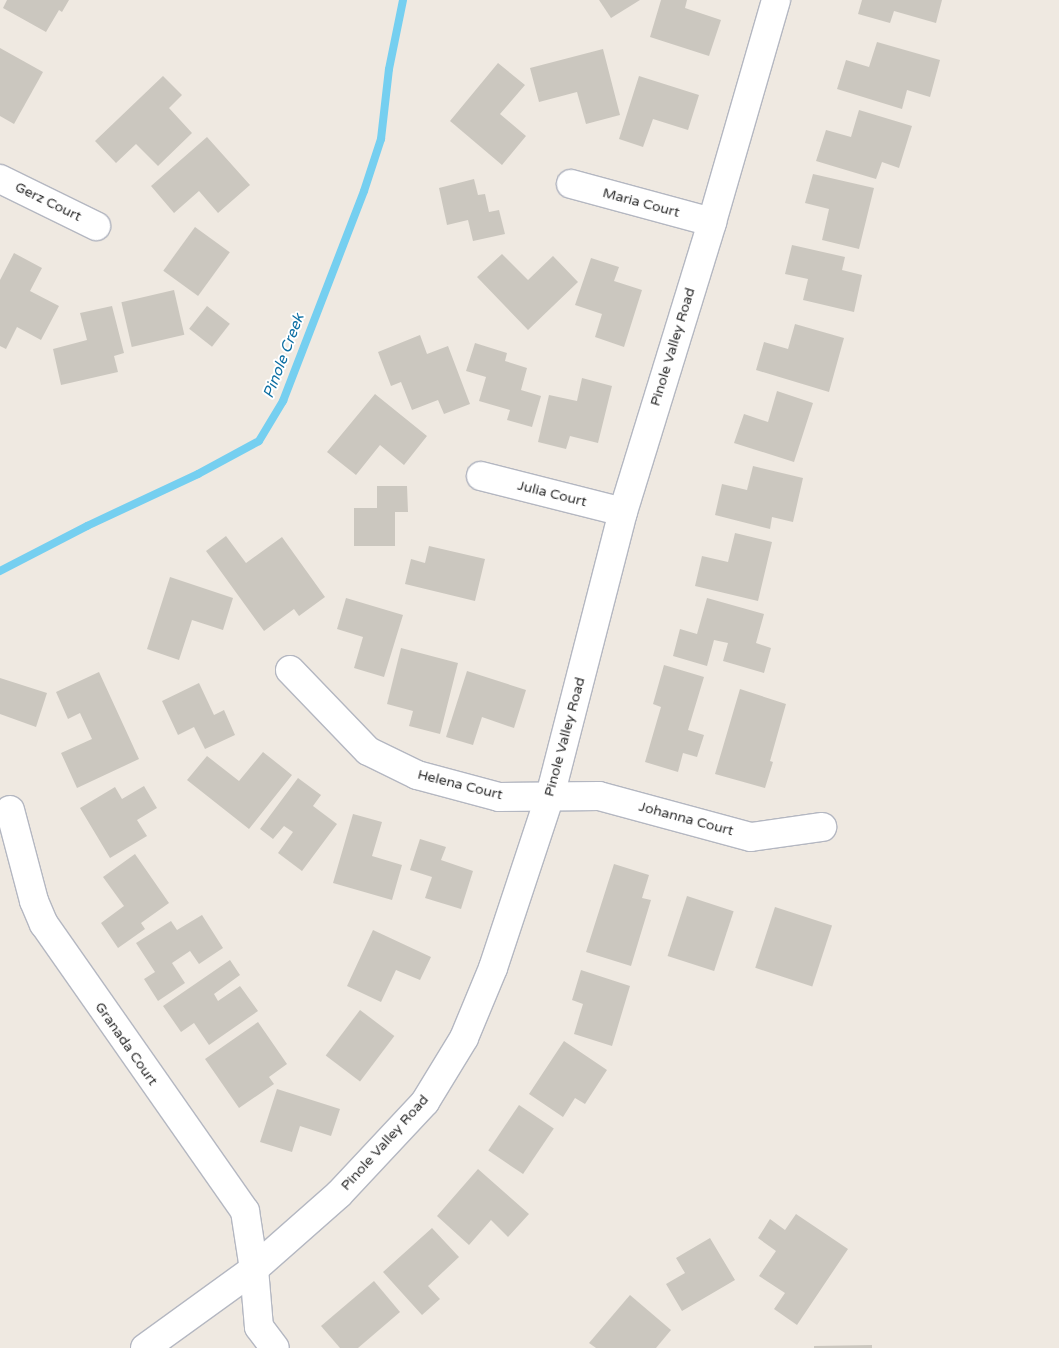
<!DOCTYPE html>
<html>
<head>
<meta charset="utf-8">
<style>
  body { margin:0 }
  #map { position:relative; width:1059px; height:1348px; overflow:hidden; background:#efe9e1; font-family:"Varela Round",sans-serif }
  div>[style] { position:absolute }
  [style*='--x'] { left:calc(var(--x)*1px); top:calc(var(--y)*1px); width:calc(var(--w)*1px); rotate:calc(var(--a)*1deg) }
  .stream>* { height:8px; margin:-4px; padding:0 4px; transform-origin:4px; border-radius:4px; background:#75cff0 }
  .building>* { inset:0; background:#cbc7bf; transform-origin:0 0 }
  .roads { filter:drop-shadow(1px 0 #b4b7c1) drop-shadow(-1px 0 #b4b7c1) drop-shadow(0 1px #b4b7c1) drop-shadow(0 -1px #b4b7c1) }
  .street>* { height:28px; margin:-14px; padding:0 14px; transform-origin:14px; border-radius:14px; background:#fff }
  .secondary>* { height:28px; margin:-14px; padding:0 14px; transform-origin:14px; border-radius:14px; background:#fff }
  span { translate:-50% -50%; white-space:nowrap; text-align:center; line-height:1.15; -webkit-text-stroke:4px #fff; paint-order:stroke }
  .street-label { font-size:14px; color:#2e2e2e }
  .water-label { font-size:15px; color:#0d6fa3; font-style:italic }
</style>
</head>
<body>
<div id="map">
  <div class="stream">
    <i style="--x:0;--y:571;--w:98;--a:-27.3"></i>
    <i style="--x:87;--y:526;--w:123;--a:-25.1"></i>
    <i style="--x:198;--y:474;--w:69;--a:-28.4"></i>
    <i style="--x:259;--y:441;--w:47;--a:-59"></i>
    <i style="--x:283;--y:401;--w:225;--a:-68.9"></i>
    <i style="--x:364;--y:191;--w:55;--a:-71.9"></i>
    <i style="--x:381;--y:139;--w:70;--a:-83.5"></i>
    <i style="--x:389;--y:69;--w:70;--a:-78.5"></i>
  </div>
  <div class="building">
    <i style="clip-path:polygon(7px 0,69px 0,62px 12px,59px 10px,46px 32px,3px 8px)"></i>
    <i style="clip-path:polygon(599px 0,640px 0,611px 18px)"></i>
    <i style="clip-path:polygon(661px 0,687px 0,685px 8px,721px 20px,709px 56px,650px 37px)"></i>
    <i style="clip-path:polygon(862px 0,942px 0,936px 23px,894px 11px,890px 23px,858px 14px)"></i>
    <i style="clip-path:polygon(877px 42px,940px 60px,930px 97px,907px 90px,902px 109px,837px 89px,846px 60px,869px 67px)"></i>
    <i style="clip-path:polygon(0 48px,43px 72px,14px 124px,0 116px)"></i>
    <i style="clip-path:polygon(603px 49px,620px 115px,586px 124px,577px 92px,539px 102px,530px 68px)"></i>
    <i style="clip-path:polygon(498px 63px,525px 85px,500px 114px,526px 136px,502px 165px,450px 121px)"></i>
    <i style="clip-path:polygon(163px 76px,182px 95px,169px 108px,192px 133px,158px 166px,136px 144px,116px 163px,95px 141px)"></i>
    <i style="clip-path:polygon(639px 76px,699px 95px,688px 130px,653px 119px,643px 147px,619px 139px)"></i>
    <i style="clip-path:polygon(859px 110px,912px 126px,899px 168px,882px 162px,876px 179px,816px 161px,826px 130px,851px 137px)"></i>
    <i style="clip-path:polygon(207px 137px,250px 185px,218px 213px,199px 191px,174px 213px,151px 186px)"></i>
    <i style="clip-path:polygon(813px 174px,874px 188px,859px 249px,822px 240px,829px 209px,805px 203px)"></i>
    <i style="clip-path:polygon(474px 179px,478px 195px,485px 194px,489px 212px,499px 210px,505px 234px,473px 241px,468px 220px,447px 225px,439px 188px)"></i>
    <i style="left:195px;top:227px;width:43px;height:54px;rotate:36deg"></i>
    <i style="clip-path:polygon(792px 245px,845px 257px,842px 270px,862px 275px,854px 312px,803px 300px,808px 279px,785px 274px)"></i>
    <i style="clip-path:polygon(14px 253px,42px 268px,30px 291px,59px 306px,41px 340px,17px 327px,6px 349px,0 346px,0 280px)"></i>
    <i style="clip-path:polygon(502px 254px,528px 280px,553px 256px,578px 282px,528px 330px,477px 277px)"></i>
    <i style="clip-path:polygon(591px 258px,619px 267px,614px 281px,642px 290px,624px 347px,595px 337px,602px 314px,575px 305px)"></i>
    <i style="left:174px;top:290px;width:46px;height:54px;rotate:77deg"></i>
    <i style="clip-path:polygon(112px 306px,124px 353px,114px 356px,118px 372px,61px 385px,53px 349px,87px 340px,80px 313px)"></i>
    <i style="left:207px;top:306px;width:29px;height:29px;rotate:38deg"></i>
    <i style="clip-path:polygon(795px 324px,844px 338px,829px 392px,756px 370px,764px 342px,788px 349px)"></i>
    <i style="clip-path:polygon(420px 335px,427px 354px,448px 346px,470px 404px,444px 414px,438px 400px,412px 410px,401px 382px,391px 386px,378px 352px)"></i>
    <i style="clip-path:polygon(475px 343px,507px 353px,505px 361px,527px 368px,521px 390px,541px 396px,532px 427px,507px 420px,510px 410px,479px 401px,486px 377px,466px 371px)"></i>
    <i style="clip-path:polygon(582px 378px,612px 386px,598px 443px,570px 436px,566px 449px,538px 442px,549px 395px,577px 401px)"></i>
    <i style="clip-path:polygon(777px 391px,813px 403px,794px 462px,734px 443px,744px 414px,768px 422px)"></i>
    <i style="clip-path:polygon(375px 394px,427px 436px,404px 465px,380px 445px,356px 475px,327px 452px)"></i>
    <i style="clip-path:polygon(753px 466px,803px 478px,793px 522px,772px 517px,770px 529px,715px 515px,722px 484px,747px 490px)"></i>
    <i style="clip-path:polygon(377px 486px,407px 486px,408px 512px,395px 512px,395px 546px,354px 546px,354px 508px,377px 508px)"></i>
    <i style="clip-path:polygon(735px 533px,772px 542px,758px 601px,695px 586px,702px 556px,728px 562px)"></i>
    <i style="clip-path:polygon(226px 536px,246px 563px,282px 537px,325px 597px,299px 616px,294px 609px,264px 631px,206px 551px)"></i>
    <i style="clip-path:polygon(429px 546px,485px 559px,475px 601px,405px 584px,411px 559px,425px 563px)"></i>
    <i style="clip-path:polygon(170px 577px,233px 598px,223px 630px,192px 620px,179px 660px,147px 649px)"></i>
    <i style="clip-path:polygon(346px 598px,403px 615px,384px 677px,354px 668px,363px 637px,337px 629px)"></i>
    <i style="clip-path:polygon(707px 598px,764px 614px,756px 643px,771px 648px,764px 673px,723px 661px,728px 643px,714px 640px,707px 666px,673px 656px,680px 629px,697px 634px)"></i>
    <i style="clip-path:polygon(401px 648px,458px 663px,440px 734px,409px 726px,413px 711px,387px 704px)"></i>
    <i style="clip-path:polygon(664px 665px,704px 677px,688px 730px,704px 735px,697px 757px,683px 753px,678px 772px,645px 762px,661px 707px,653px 704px)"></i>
    <i style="clip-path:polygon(467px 671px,526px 690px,514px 728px,482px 717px,473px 745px,446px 737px)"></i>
    <i style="clip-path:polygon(99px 672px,139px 759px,77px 788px,61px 753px,92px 739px,80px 713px,68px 719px,56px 692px)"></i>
    <i style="clip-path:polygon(0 678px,47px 693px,36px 727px,0 714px)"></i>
    <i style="clip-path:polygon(199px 683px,214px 715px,224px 710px,235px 735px,205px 749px,194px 727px,178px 735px,162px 701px)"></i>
    <i style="clip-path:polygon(740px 689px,786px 704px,770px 761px,773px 762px,765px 788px,715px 774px)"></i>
    <i style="clip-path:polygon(263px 752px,292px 775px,249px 829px,187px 780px,207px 756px,239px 781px)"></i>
    <i style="clip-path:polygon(298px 778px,321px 795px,313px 806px,337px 824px,302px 871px,278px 853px,293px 832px,284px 826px,273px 839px,260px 829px)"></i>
    <i style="clip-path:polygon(144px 786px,157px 808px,137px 820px,147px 836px,110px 858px,80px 808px,115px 787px,122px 799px)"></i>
    <i style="clip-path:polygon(353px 814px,382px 822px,372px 856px,402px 865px,392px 900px,333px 883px)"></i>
    <i style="clip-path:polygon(420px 839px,446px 847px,441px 860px,473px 871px,461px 909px,425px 898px,432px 877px,410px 870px)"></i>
    <i style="clip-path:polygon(135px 854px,169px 903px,141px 923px,145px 929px,118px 948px,101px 923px,124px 906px,103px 877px)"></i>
    <i style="clip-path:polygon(614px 864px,649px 875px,642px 898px,651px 900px,631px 966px,586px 952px)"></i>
    <i style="left:687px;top:896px;width:49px;height:63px;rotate:18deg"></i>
    <i style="left:775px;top:907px;width:60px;height:64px;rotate:18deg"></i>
    <i style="clip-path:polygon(202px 915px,223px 948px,199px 964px,190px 951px,172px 963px,185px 983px,158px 1001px,144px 979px,155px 972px,136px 943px,171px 921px,177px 930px)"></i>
    <i style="clip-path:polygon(373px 930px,431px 957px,420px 980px,396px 970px,381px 1002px,347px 986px)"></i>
    <i style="clip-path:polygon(230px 960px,240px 975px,214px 994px,218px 1001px,240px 986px,258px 1011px,209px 1045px,194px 1023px,181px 1032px,163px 1006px)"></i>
    <i style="clip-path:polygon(581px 970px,630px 986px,612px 1046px,574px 1034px,583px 1004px,572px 1000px)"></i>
    <i style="left:360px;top:1010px;width:43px;height:57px;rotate:37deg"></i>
    <i style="clip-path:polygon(258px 1022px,287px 1064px,269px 1077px,274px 1084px,239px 1108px,205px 1059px)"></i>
    <i style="clip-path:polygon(564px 1041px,607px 1070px,585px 1104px,575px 1098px,563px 1117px,529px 1094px)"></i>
    <i style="clip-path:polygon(277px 1089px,340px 1109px,331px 1136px,300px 1126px,292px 1152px,260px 1142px)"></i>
    <i style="left:519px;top:1105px;width:42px;height:55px;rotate:34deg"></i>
    <i style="clip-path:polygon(478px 1169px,529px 1214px,508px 1237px,491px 1220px,469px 1245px,437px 1216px)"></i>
    <i style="clip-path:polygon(796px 1214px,848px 1249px,797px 1325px,774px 1309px,785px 1293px,759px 1276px,776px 1251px,758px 1238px,770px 1219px,785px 1230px)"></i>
    <i style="clip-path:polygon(432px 1228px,459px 1257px,428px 1286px,440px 1299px,422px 1315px,383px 1272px)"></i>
    <i style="clip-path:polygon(710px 1238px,735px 1280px,682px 1311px,666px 1284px,685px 1273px,676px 1258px)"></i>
    <i style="clip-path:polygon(374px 1281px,400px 1312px,358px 1348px,340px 1348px,321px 1326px)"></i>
    <i style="clip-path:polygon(630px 1295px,671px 1330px,656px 1348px,596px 1348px,589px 1343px)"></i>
    <i style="clip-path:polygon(872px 1345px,872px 1348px,814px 1348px,814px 1346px)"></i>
  </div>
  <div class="roads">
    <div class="street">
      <i style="--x:0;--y:179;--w:107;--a:26.1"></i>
      <i style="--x:571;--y:184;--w:146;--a:15.1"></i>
      <i style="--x:481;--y:476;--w:146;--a:14.2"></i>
      <i style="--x:290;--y:670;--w:112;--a:46.1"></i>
      <i style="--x:368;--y:751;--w:55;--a:26.1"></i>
      <i style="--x:417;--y:775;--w:85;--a:15"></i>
      <i style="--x:499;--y:797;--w:100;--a:-0.6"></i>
      <i style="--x:599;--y:796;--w:157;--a:15.1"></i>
      <i style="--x:751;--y:837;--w:72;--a:-8"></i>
      <i style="--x:10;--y:810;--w:94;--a:75.2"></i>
      <i style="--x:34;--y:901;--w:25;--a:67"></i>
      <i style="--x:44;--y:924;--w:350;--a:55"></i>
      <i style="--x:245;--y:1211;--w:59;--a:81.2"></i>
      <i style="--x:254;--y:1269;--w:58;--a:85.1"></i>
      <i style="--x:259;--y:1327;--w:26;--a:53"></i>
    </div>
    <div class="secondary">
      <i style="--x:145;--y:1348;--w:135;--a:-35.9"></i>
      <i style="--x:254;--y:1269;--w:113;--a:-41.4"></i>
      <i style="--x:339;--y:1194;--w:126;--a:-46.9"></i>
      <i style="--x:425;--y:1102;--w:75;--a:-58.6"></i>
      <i style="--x:464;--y:1038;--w:76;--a:-67.5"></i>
      <i style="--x:493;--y:968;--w:181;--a:-71.7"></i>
      <i style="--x:550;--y:796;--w:293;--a:-75.6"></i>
      <i style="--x:623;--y:512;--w:303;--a:-72.9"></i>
      <i style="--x:712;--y:222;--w:231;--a:-73.9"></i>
    </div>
  </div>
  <div class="street-label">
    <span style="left:48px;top:202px;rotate:26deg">Gerz Court</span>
    <span style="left:641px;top:203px;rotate:15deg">Maria Court</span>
    <span style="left:673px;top:347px;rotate:-73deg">Pinole Valley Road</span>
    <span style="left:552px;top:494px;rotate:14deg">Julia Court</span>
    <span style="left:565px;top:737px;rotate:-75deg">Pinole Valley Road</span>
    <span style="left:460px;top:785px;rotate:14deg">Helena Court</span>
    <span style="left:686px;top:819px;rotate:15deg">Johanna Court</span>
    <span style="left:126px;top:1044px;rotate:55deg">Granada Court</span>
    <span style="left:385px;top:1143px;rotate:-48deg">Pinole Valley Road</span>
  </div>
  <div class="water-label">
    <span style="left:284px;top:356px;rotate:-69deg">Pinole Creek</span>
  </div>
</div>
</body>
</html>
